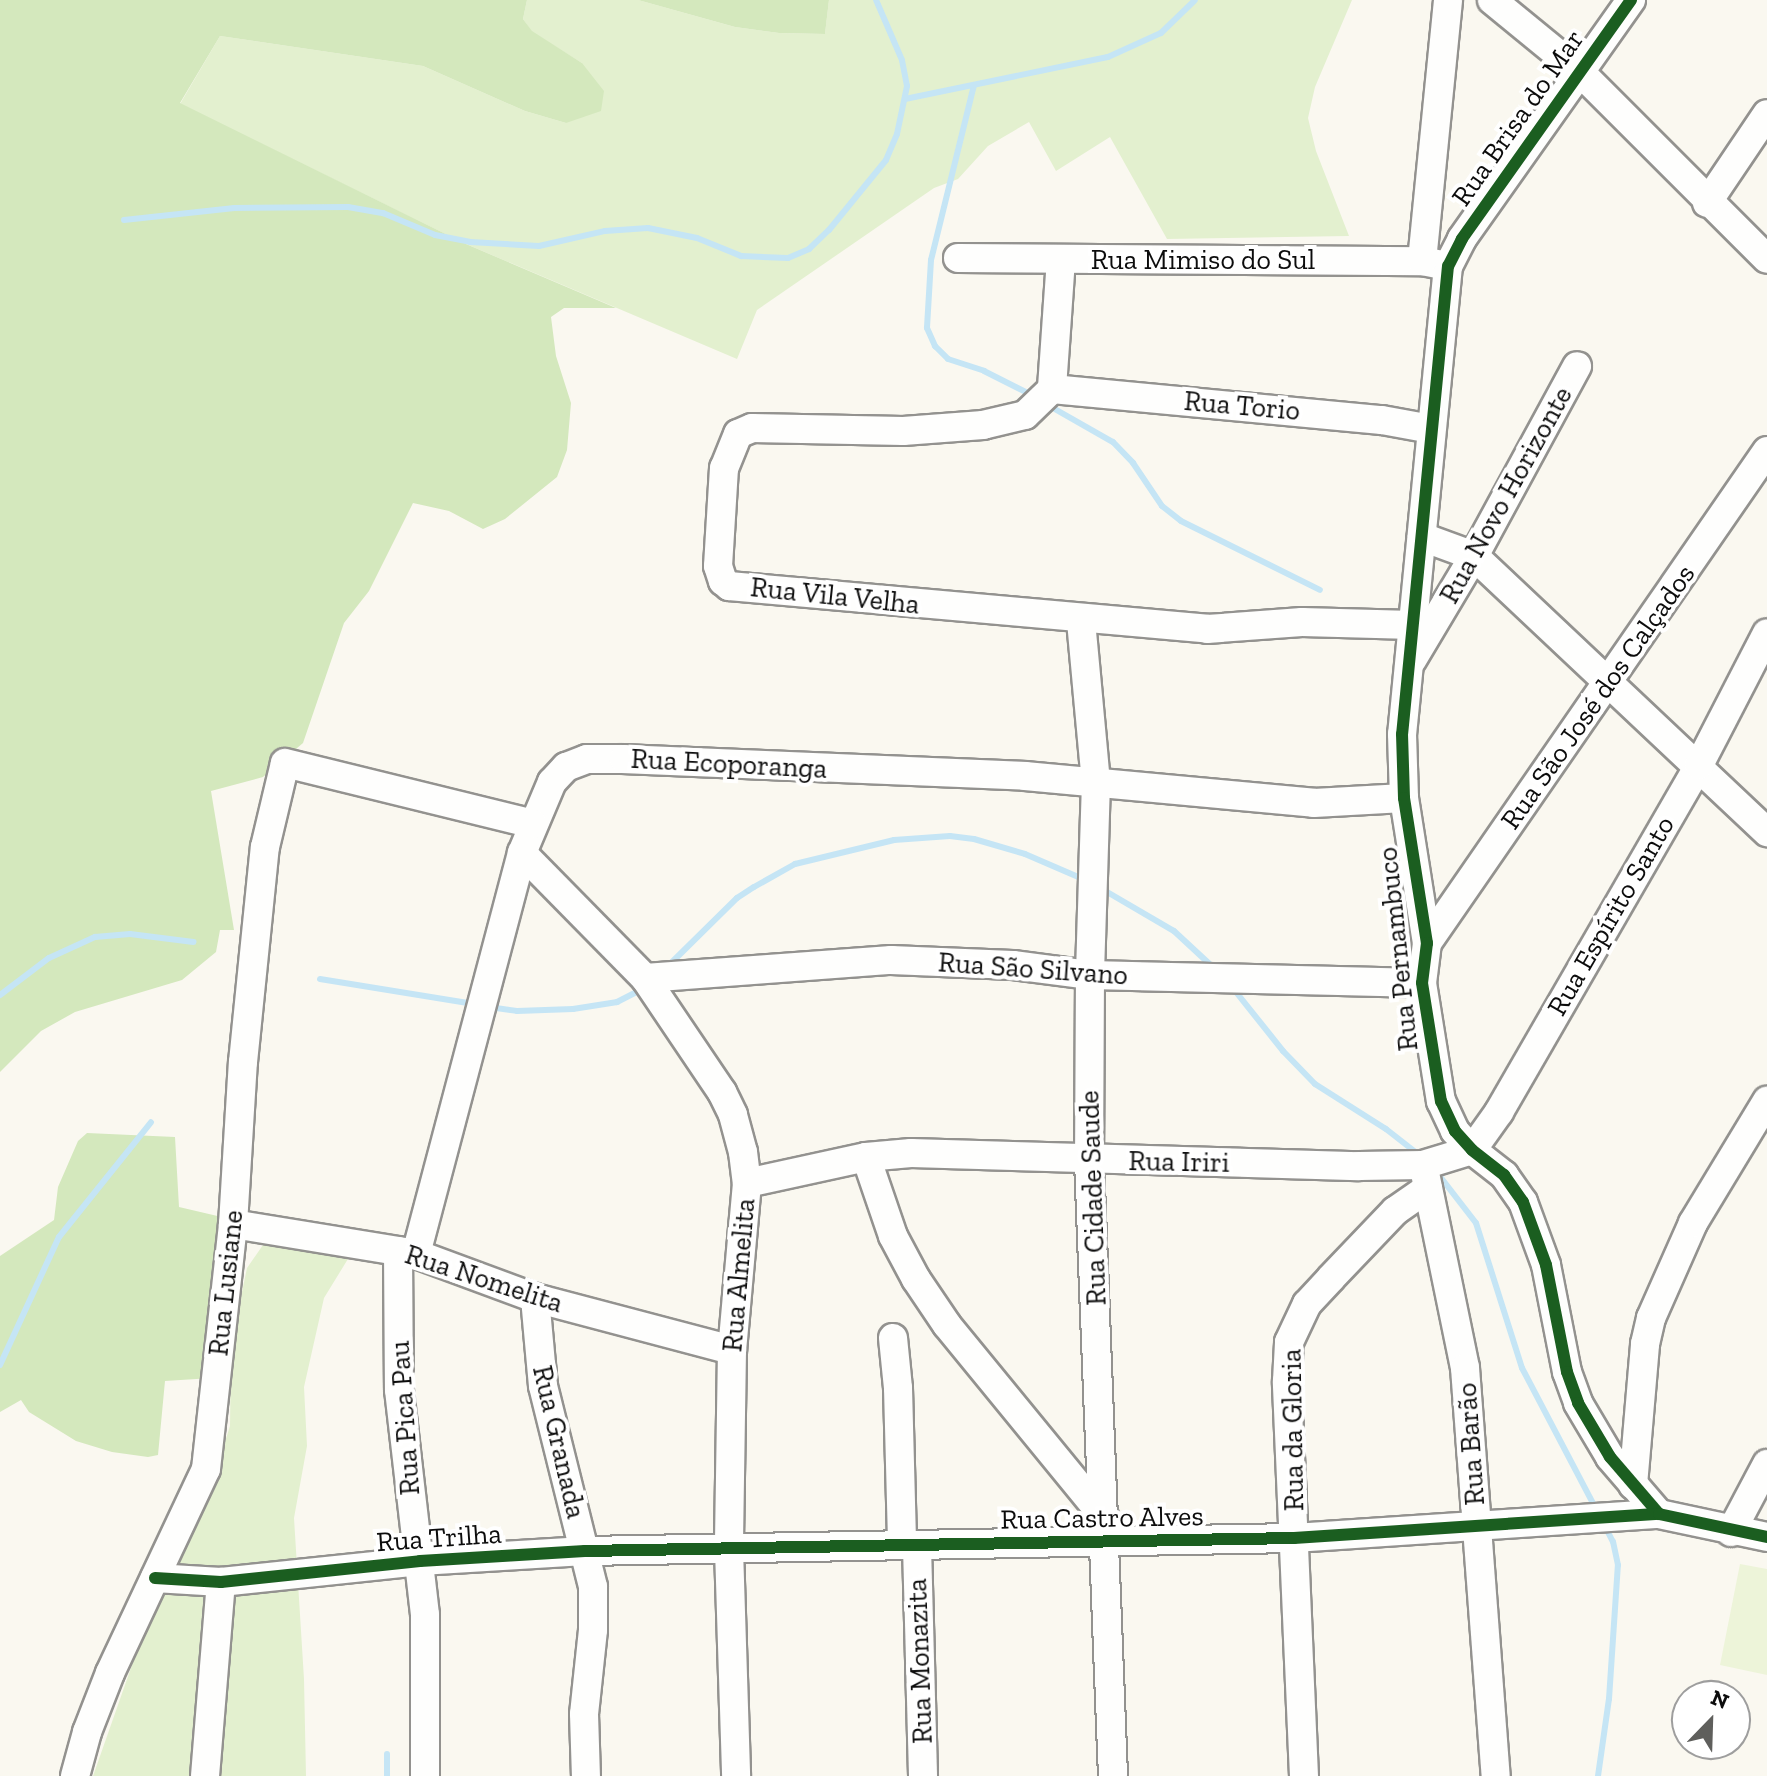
<!DOCTYPE html>
<html>
<head>
<meta charset="utf-8">
<style>
  body { margin:0 }
  #map { position:relative; width:1767px; height:1776px; overflow:hidden; background:#faf8f0; font-family:"Zilla Slab",serif }
  div>[style] { position:absolute }
  [style*='--x'] { left:calc(var(--x)*1px); top:calc(var(--y)*1px); width:calc(var(--w)*1px); rotate:calc(var(--a)*1deg) }
  .green>* { inset:0; background:#e3f0cf }
  .forest>* { inset:0; background:#d4e8bd }
  .pitch>* { inset:0; background:#edf4d9 }
  .stream>* { height:6px; margin:-3px; padding:0 3px; transform-origin:3px; border-radius:3px; background:#c5e5f5 }
  .roads { filter:drop-shadow(2px 0 #93928f) drop-shadow(-2px 0 #93928f) drop-shadow(0 2px #93928f) drop-shadow(0 -2px #93928f) }
  .minor>* { height:28px; margin:-14px; padding:0 14px; transform-origin:14px; border-radius:14px; background:#fefefd }
  .cycleway>* { height:12px; margin:-6px; padding:0 6px; transform-origin:6px; border-radius:6px; background:#1b5e20 }
  span { translate:-50% -50%; white-space:nowrap; text-align:center; line-height:1.15; -webkit-text-stroke:8px #fff; paint-order:stroke }
  .street-label { font-size:28px; color:#0c0c0c }
  .north { position:absolute; left:1671px; top:1680px; width:80px; height:80px; box-sizing:border-box; background:#fff; border:2px solid #9e9e9e; border-radius:50%; rotate:23deg; font-size:22px; font-weight:700; line-height:32px; text-align:center; color:#0c0c0c }
  .north::after { content:''; display:block; margin:auto; width:28px; height:36px; background:#5f5f5c; clip-path:polygon(50% 0,100% 100%,50% 72%,0 100%) }
</style>
</head>
<body>
<div id="map">
  <div class="green">
    <i style="clip-path:polygon(527px 0,638px 0,735px 27px,779px 33px,825px 34px,829px 0,1352px 0,1315px 87px,1308px 118px,1316px 151px,1349px 236px,1167px 239px,1110px 137px,1056px 171px,1029px 122px,988px 146px,958px 179px,934px 188px,757px 310px,737px 359px,466px 244px,180px 104px,220px 36px,423px 66px,525px 111px,566px 123px,582px 63px,532px 32px,523px 19px)"></i>
    <i style="clip-path:polygon(265px 1242px,351px 1254px,324px 1298px,304px 1387px,307px 1446px,294px 1518px,304px 1679px,306px 1776px,93px 1776px,158px 1591px,213px 1479px,230px 1426px,231px 1344px,247px 1268px)"></i>
  </div>
  <div class="forest">
    <i style="clip-path:polygon(0 0,527px 0,523px 19px,532px 31px,582px 63px,604px 91px,601px 111px,566px 123px,525px 111px,423px 66px,220px 36px,180px 103px,466px 244px,616px 308px,564px 308px,551px 317px,556px 356px,571px 403px,567px 450px,557px 477px,505px 519px,483px 529px,449px 511px,413px 503px,369px 591px,344px 623px,303px 743px,263px 777px,211px 791px,234px 930px,220px 930px,216px 952px,182px 980px,75px 1012px,41px 1031px,0 1072px)"></i>
    <i style="clip-path:polygon(638px 0,829px 0,825px 34px,779px 33px,735px 27px)"></i>
    <i style="clip-path:polygon(87px 1133px,175px 1137px,179px 1207px,226px 1218px,212px 1378px,165px 1381px,158px 1455px,148px 1457px,112px 1452px,76px 1441px,29px 1412px,21px 1400px,0 1412px,0 1256px,54px 1220px,58px 1187px,78px 1141px)"></i>
  </div>
  <div class="pitch">
    <i style="clip-path:polygon(1740px 1564px,1767px 1569px,1767px 1675px,1720px 1665px)"></i>
  </div>
  <div class="stream">
    <i style="--x:974;--y:85;--w:180;--a:103.8"></i>
    <i style="--x:931;--y:260;--w:68;--a:93.4"></i>
    <i style="--x:927;--y:328;--w:20;--a:66"></i>
    <i style="--x:935;--y:346;--w:18;--a:45"></i>
    <i style="--x:948;--y:359;--w:38;--a:18"></i>
    <i style="--x:984;--y:371;--w:56;--a:26.6"></i>
    <i style="--x:905;--y:99;--w:207;--a:-11.7"></i>
    <i style="--x:1108;--y:57;--w:58;--a:-24.4"></i>
    <i style="--x:1161;--y:33;--w:47;--a:-44.1"></i>
    <i style="--x:124;--y:220;--w:111;--a:-6.2"></i>
    <i style="--x:234;--y:208;--w:114;--a:-0.5"></i>
    <i style="--x:348;--y:207;--w:36;--a:10"></i>
    <i style="--x:383;--y:213;--w:56;--a:22.9"></i>
    <i style="--x:435;--y:235;--w:36;--a:11"></i>
    <i style="--x:470;--y:242;--w:69;--a:3.3"></i>
    <i style="--x:539;--y:246;--w:68;--a:-12.8"></i>
    <i style="--x:605;--y:231;--w:43;--a:-4"></i>
    <i style="--x:648;--y:228;--w:50;--a:11.5"></i>
    <i style="--x:697;--y:238;--w:48;--a:22.2"></i>
    <i style="--x:741;--y:256;--w:47;--a:2.4"></i>
    <i style="--x:788;--y:258;--w:23;--a:-23"></i>
    <i style="--x:809;--y:249;--w:28;--a:-44"></i>
    <i style="--x:829;--y:230;--w:90;--a:-50.8"></i>
    <i style="--x:886;--y:160;--w:28;--a:-67"></i>
    <i style="--x:897;--y:134;--w:49;--a:-78.2"></i>
    <i style="--x:907;--y:86;--w:26;--a:-101"></i>
    <i style="--x:902;--y:60;--w:65;--a:-113.4"></i>
    <i style="--x:1046;--y:404;--w:77;--a:29.6"></i>
    <i style="--x:1113;--y:442;--w:29;--a:46"></i>
    <i style="--x:1133;--y:463;--w:52;--a:56"></i>
    <i style="--x:1162;--y:506;--w:24;--a:38"></i>
    <i style="--x:1181;--y:521;--w:155;--a:26.4"></i>
    <i style="--x:1102;--y:889;--w:83;--a:30.3"></i>
    <i style="--x:1174;--y:931;--w:57;--a:42.9"></i>
    <i style="--x:668;--y:966;--w:97;--a:-44.6"></i>
    <i style="--x:737;--y:898;--w:20;--a:-33"></i>
    <i style="--x:754;--y:887;--w:47;--a:-29.3"></i>
    <i style="--x:795;--y:864;--w:102;--a:-13.6"></i>
    <i style="--x:894;--y:840;--w:56;--a:-4.1"></i>
    <i style="--x:950;--y:836;--w:24;--a:7"></i>
    <i style="--x:974;--y:839;--w:53;--a:16.4"></i>
    <i style="--x:1025;--y:854;--w:65;--a:23.4"></i>
    <i style="--x:320;--y:979;--w:156;--a:9.2"></i>
    <i style="--x:1232;--y:987;--w:82;--a:51.4"></i>
    <i style="--x:1283;--y:1051;--w:46;--a:45.9"></i>
    <i style="--x:1315;--y:1084;--w:84;--a:32.4"></i>
    <i style="--x:1386;--y:1129;--w:41;--a:38"></i>
    <i style="--x:0;--y:995;--w:61;--a:-37.1"></i>
    <i style="--x:49;--y:958;--w:51;--a:-24.5"></i>
    <i style="--x:95;--y:937;--w:35;--a:-5"></i>
    <i style="--x:130;--y:934;--w:64;--a:7.1"></i>
    <i style="--x:489;--y:1007;--w:28;--a:8"></i>
    <i style="--x:517;--y:1011;--w:56;--a:-2"></i>
    <i style="--x:573;--y:1009;--w:45;--a:-9"></i>
    <i style="--x:617;--y:1002;--w:28;--a:-27"></i>
    <i style="--x:1435;--y:1170;--w:67;--a:52.3"></i>
    <i style="--x:1476;--y:1223;--w:152;--a:72.4"></i>
    <i style="--x:1522;--y:1368;--w:161;--a:62.3"></i>
    <i style="--x:0;--y:1365;--w:141;--a:-65.3"></i>
    <i style="--x:59;--y:1237;--w:147;--a:-51.3"></i>
    <i style="--x:387;--y:1754;--w:22;--a:90"></i>
    <i style="--x:1598;--y:1776;--w:78;--a:-81.9"></i>
    <i style="--x:1609;--y:1699;--w:134;--a:-86.2"></i>
    <i style="--x:1618;--y:1565;--w:24;--a:-102"></i>
    <i style="--x:1613;--y:1542;--w:20;--a:-117"></i>
  </div>
  <div class="roads">
    <div class="minor">
      <i style="--x:1492;--y:0;--w:114;--a:39.3"></i>
      <i style="--x:1580;--y:72;--w:264;--a:45"></i>
      <i style="--x:1631;--y:0;--w:293;--a:125.3"></i>
      <i style="--x:1462;--y:239;--w:30;--a:117"></i>
      <i style="--x:1448;--y:266;--w:470;--a:95.6"></i>
      <i style="--x:1402;--y:734;--w:64;--a:88.2"></i>
      <i style="--x:1404;--y:798;--w:147;--a:81"></i>
      <i style="--x:1427;--y:943;--w:40;--a:97.1"></i>
      <i style="--x:1422;--y:983;--w:120;--a:80.9"></i>
      <i style="--x:1441;--y:1101;--w:33;--a:65"></i>
      <i style="--x:1455;--y:1131;--w:25;--a:48"></i>
      <i style="--x:1472;--y:1150;--w:41;--a:38"></i>
      <i style="--x:1504;--y:1175;--w:33;--a:55"></i>
      <i style="--x:1523;--y:1202;--w:67;--a:69.9"></i>
      <i style="--x:1546;--y:1265;--w:109;--a:78.9"></i>
      <i style="--x:1567;--y:1372;--w:33;--a:70"></i>
      <i style="--x:1578;--y:1403;--w:63;--a:59.3"></i>
      <i style="--x:1610;--y:1457;--w:75;--a:49.3"></i>
      <i style="--x:1707;--y:203;--w:107;--a:-56"></i>
      <i style="--x:958;--y:258;--w:464;--a:0.4"></i>
      <i style="--x:1422;--y:261;--w:26;--a:11"></i>
      <i style="--x:1061;--y:259;--w:130;--a:94"></i>
      <i style="--x:1052;--y:389;--w:37;--a:136"></i>
      <i style="--x:1025;--y:415;--w:43;--a:166.6"></i>
      <i style="--x:983;--y:425;--w:80;--a:175.7"></i>
      <i style="--x:903;--y:431;--w:151;--a:-178.9"></i>
      <i style="--x:752;--y:428;--w:15;--a:157"></i>
      <i style="--x:738;--y:434;--w:37;--a:112"></i>
      <i style="--x:724;--y:468;--w:98;--a:93.5"></i>
      <i style="--x:718;--y:566;--w:16;--a:72"></i>
      <i style="--x:723;--y:581;--w:8;--a:40"></i>
      <i style="--x:729;--y:586;--w:480;--a:5.1"></i>
      <i style="--x:1207;--y:629;--w:95;--a:-4.2"></i>
      <i style="--x:1302;--y:622;--w:111;--a:1.5"></i>
      <i style="--x:1422;--y:261;--w:262;--a:-84.3"></i>
      <i style="--x:1052;--y:389;--w:331;--a:5.4"></i>
      <i style="--x:1382;--y:420;--w:50;--a:10.4"></i>
      <i style="--x:1422;--y:537;--w:55;--a:20.1"></i>
      <i style="--x:1474;--y:556;--w:403;--a:43.3"></i>
      <i style="--x:1081;--y:621;--w:162;--a:84.7"></i>
      <i style="--x:1096;--y:782;--w:193;--a:91.8"></i>
      <i style="--x:1090;--y:975;--w:185;--a:90.3"></i>
      <i style="--x:1089;--y:1160;--w:616;--a:87.77"></i>
      <i style="--x:1412;--y:660;--w:121;--a:-59.2"></i>
      <i style="--x:1474;--y:556;--w:216;--a:-61.5"></i>
      <i style="--x:522;--y:853;--w:175;--a:45.5"></i>
      <i style="--x:645;--y:978;--w:138;--a:56"></i>
      <i style="--x:722;--y:1092;--w:25;--a:64"></i>
      <i style="--x:733;--y:1115;--w:38;--a:75"></i>
      <i style="--x:743;--y:1152;--w:31;--a:83"></i>
      <i style="--x:747;--y:1183;--w:168;--a:95.1"></i>
      <i style="--x:732;--y:1350;--w:199;--a:90.9"></i>
      <i style="--x:729;--y:1549;--w:227;--a:88.2"></i>
      <i style="--x:1427;--y:943;--w:598;--a:-55.35"></i>
      <i style="--x:645;--y:978;--w:247;--a:-4.2"></i>
      <i style="--x:891;--y:960;--w:122;--a:2.3"></i>
      <i style="--x:1013;--y:965;--w:78;--a:7.4"></i>
      <i style="--x:1090;--y:975;--w:332;--a:1.4"></i>
      <i style="--x:866;--y:1157;--w:83;--a:71.1"></i>
      <i style="--x:893;--y:1236;--w:49;--a:61.9"></i>
      <i style="--x:916;--y:1279;--w:55;--a:56"></i>
      <i style="--x:947;--y:1325;--w:249;--a:50.7"></i>
      <i style="--x:1425;--y:1173;--w:199;--a:78.4"></i>
      <i style="--x:1465;--y:1368;--w:409;--a:85.7"></i>
      <i style="--x:747;--y:1183;--w:122;--a:-12.3"></i>
      <i style="--x:866;--y:1157;--w:45;--a:-5.1"></i>
      <i style="--x:911;--y:1153;--w:448;--a:1.7"></i>
      <i style="--x:1359;--y:1166;--w:64;--a:-0.9"></i>
      <i style="--x:1423;--y:1165;--w:51;--a:-17"></i>
      <i style="--x:1472;--y:1150;--w:47;--a:-54.6"></i>
      <i style="--x:1499;--y:1112;--w:401;--a:-60"></i>
      <i style="--x:1699;--y:765;--w:148;--a:-62.7"></i>
      <i style="--x:233;--y:1224;--w:185;--a:9.3"></i>
      <i style="--x:416;--y:1254;--w:127;--a:20.3"></i>
      <i style="--x:535;--y:1298;--w:204;--a:14.8"></i>
      <i style="--x:398;--y:1251;--w:139;--a:89.6"></i>
      <i style="--x:399;--y:1390;--w:226;--a:83.4"></i>
      <i style="--x:425;--y:1615;--w:161;--a:90"></i>
      <i style="--x:416;--y:1254;--w:415;--a:-75.2"></i>
      <i style="--x:522;--y:853;--w:77;--a:-67.1"></i>
      <i style="--x:552;--y:782;--w:21;--a:-47"></i>
      <i style="--x:566;--y:767;--w:22;--a:-21"></i>
      <i style="--x:587;--y:759;--w:37;--a:0"></i>
      <i style="--x:624;--y:759;--w:401;--a:2.4"></i>
      <i style="--x:1025;--y:776;--w:290;--a:5.3"></i>
      <i style="--x:1314;--y:803;--w:90;--a:-3.2"></i>
      <i style="--x:535;--y:1298;--w:88;--a:84.8"></i>
      <i style="--x:543;--y:1386;--w:207;--a:76"></i>
      <i style="--x:593;--y:1587;--w:43;--a:90"></i>
      <i style="--x:593;--y:1630;--w:84;--a:96.1"></i>
      <i style="--x:584;--y:1714;--w:62;--a:88.2"></i>
      <i style="--x:893;--y:1338;--w:50;--a:84.3"></i>
      <i style="--x:898;--y:1388;--w:157;--a:88.5"></i>
      <i style="--x:1633;--y:1485;--w:142;--a:-85.1"></i>
      <i style="--x:1645;--y:1344;--w:27;--a:-77"></i>
      <i style="--x:1651;--y:1318;--w:104;--a:-66.1"></i>
      <i style="--x:1693;--y:1223;--w:143;--a:-58.8"></i>
      <i style="--x:1731;--y:1532;--w:77;--a:-62.1"></i>
      <i style="--x:917;--y:1546;--w:230;--a:88.5"></i>
      <i style="--x:155;--y:1578;--w:66;--a:3.5"></i>
      <i style="--x:221;--y:1582;--w:200;--a:-6"></i>
      <i style="--x:420;--y:1561;--w:165;--a:-3.5"></i>
      <i style="--x:585;--y:1551;--w:709;--a:-1.05"></i>
      <i style="--x:1294;--y:1538;--w:366;--a:-3.8"></i>
      <i style="--x:1659;--y:1514;--w:110;--a:12"></i>
      <i style="--x:75;--y:1776;--w:46;--a:-74.7"></i>
      <i style="--x:87;--y:1732;--w:63;--a:-68.7"></i>
      <i style="--x:110;--y:1673;--w:225;--a:-64.8"></i>
      <i style="--x:206;--y:1469;--w:246;--a:-83.7"></i>
      <i style="--x:233;--y:1224;--w:162;--a:-86.5"></i>
      <i style="--x:243;--y:1062;--w:216;--a:-84.2"></i>
      <i style="--x:265;--y:847;--w:86;--a:-76.6"></i>
      <i style="--x:285;--y:763;--w:255;--a:13.8"></i>
      <i style="--x:205;--y:1776;--w:195;--a:-85.3"></i>
      <i style="--x:1304;--y:1776;--w:395;--a:-92.5"></i>
      <i style="--x:1287;--y:1381;--w:39;--a:-87"></i>
      <i style="--x:1289;--y:1342;--w:42;--a:-64.7"></i>
      <i style="--x:1307;--y:1304;--w:35;--a:-47"></i>
      <i style="--x:1331;--y:1278;--w:93;--a:-46.3"></i>
      <i style="--x:1395;--y:1211;--w:40;--a:-34.9"></i>
    </div>
  </div>
  <div class="cycleway">
    <i style="--x:1631;--y:0;--w:293;--a:125.3"></i>
    <i style="--x:1462;--y:239;--w:30;--a:117"></i>
    <i style="--x:1448;--y:266;--w:470;--a:95.6"></i>
    <i style="--x:1402;--y:734;--w:64;--a:88.2"></i>
    <i style="--x:1404;--y:798;--w:147;--a:81"></i>
    <i style="--x:1427;--y:943;--w:40;--a:97.1"></i>
    <i style="--x:1422;--y:983;--w:120;--a:80.9"></i>
    <i style="--x:1441;--y:1101;--w:33;--a:65"></i>
    <i style="--x:1455;--y:1131;--w:25;--a:48"></i>
    <i style="--x:1472;--y:1150;--w:41;--a:38"></i>
    <i style="--x:1504;--y:1175;--w:33;--a:55"></i>
    <i style="--x:1523;--y:1202;--w:67;--a:69.9"></i>
    <i style="--x:1546;--y:1265;--w:109;--a:78.9"></i>
    <i style="--x:1567;--y:1372;--w:33;--a:70"></i>
    <i style="--x:1578;--y:1403;--w:63;--a:59.3"></i>
    <i style="--x:1610;--y:1457;--w:75;--a:49.3"></i>
    <i style="--x:155;--y:1578;--w:66;--a:3.5"></i>
    <i style="--x:221;--y:1582;--w:200;--a:-6"></i>
    <i style="--x:420;--y:1561;--w:165;--a:-3.5"></i>
    <i style="--x:585;--y:1551;--w:709;--a:-1.05"></i>
    <i style="--x:1294;--y:1538;--w:366;--a:-3.8"></i>
    <i style="--x:1659;--y:1514;--w:110;--a:12"></i>
  </div>
  <div class="street-label">
    <span style="left:1518px;top:118px;rotate:-55deg">Rua Brisa do Mar</span>
    <span style="left:1203px;top:260px">Rua Mimiso do Sul</span>
    <span style="left:1242px;top:406px;rotate:5deg">Rua Torio</span>
    <span style="left:1506px;top:495px;rotate:-61deg">Rua Novo Horizonte</span>
    <span style="left:835px;top:596px;rotate:6deg">Rua Vila Velha</span>
    <span style="left:1598px;top:697px;rotate:-55deg">Rua São José dos Calçados</span>
    <span style="left:729px;top:764px;rotate:3deg">Rua Ecoporanga</span>
    <span style="left:1611px;top:916px;rotate:-60deg">Rua Espírito Santo</span>
    <span style="left:1398px;top:949px;rotate:-96deg">Rua Pernambuco</span>
    <span style="left:1033px;top:969px;rotate:4deg">Rua São Silvano</span>
    <span style="left:1179px;top:1162px;rotate:1deg">Rua Iriri</span>
    <span style="left:1093px;top:1198px;rotate:-92deg">Rua Cidade Saude</span>
    <span style="left:739px;top:1275px;rotate:-85deg">Rua Almelita</span>
    <span style="left:484px;top:1279px;rotate:18deg">Rua Nomelita</span>
    <span style="left:226px;top:1283px;rotate:-84deg">Rua Lusiane</span>
    <span style="left:405px;top:1418px;rotate:-94deg">Rua Pica Pau</span>
    <span style="left:1293px;top:1430px;rotate:-91deg">Rua da Gloria</span>
    <span style="left:559px;top:1442px;rotate:77deg">Rua Granada</span>
    <span style="left:1471px;top:1444px;rotate:-94deg">Rua Barão</span>
    <span style="left:1102px;top:1518px;rotate:-1deg">Rua Castro Alves</span>
    <span style="left:439px;top:1538px;rotate:-4deg">Rua Trilha</span>
    <span style="left:920px;top:1661px;rotate:-92deg">Rua Monazita</span>
  </div>
  <div class="north">N</div>
</div>
</body>
</html>
